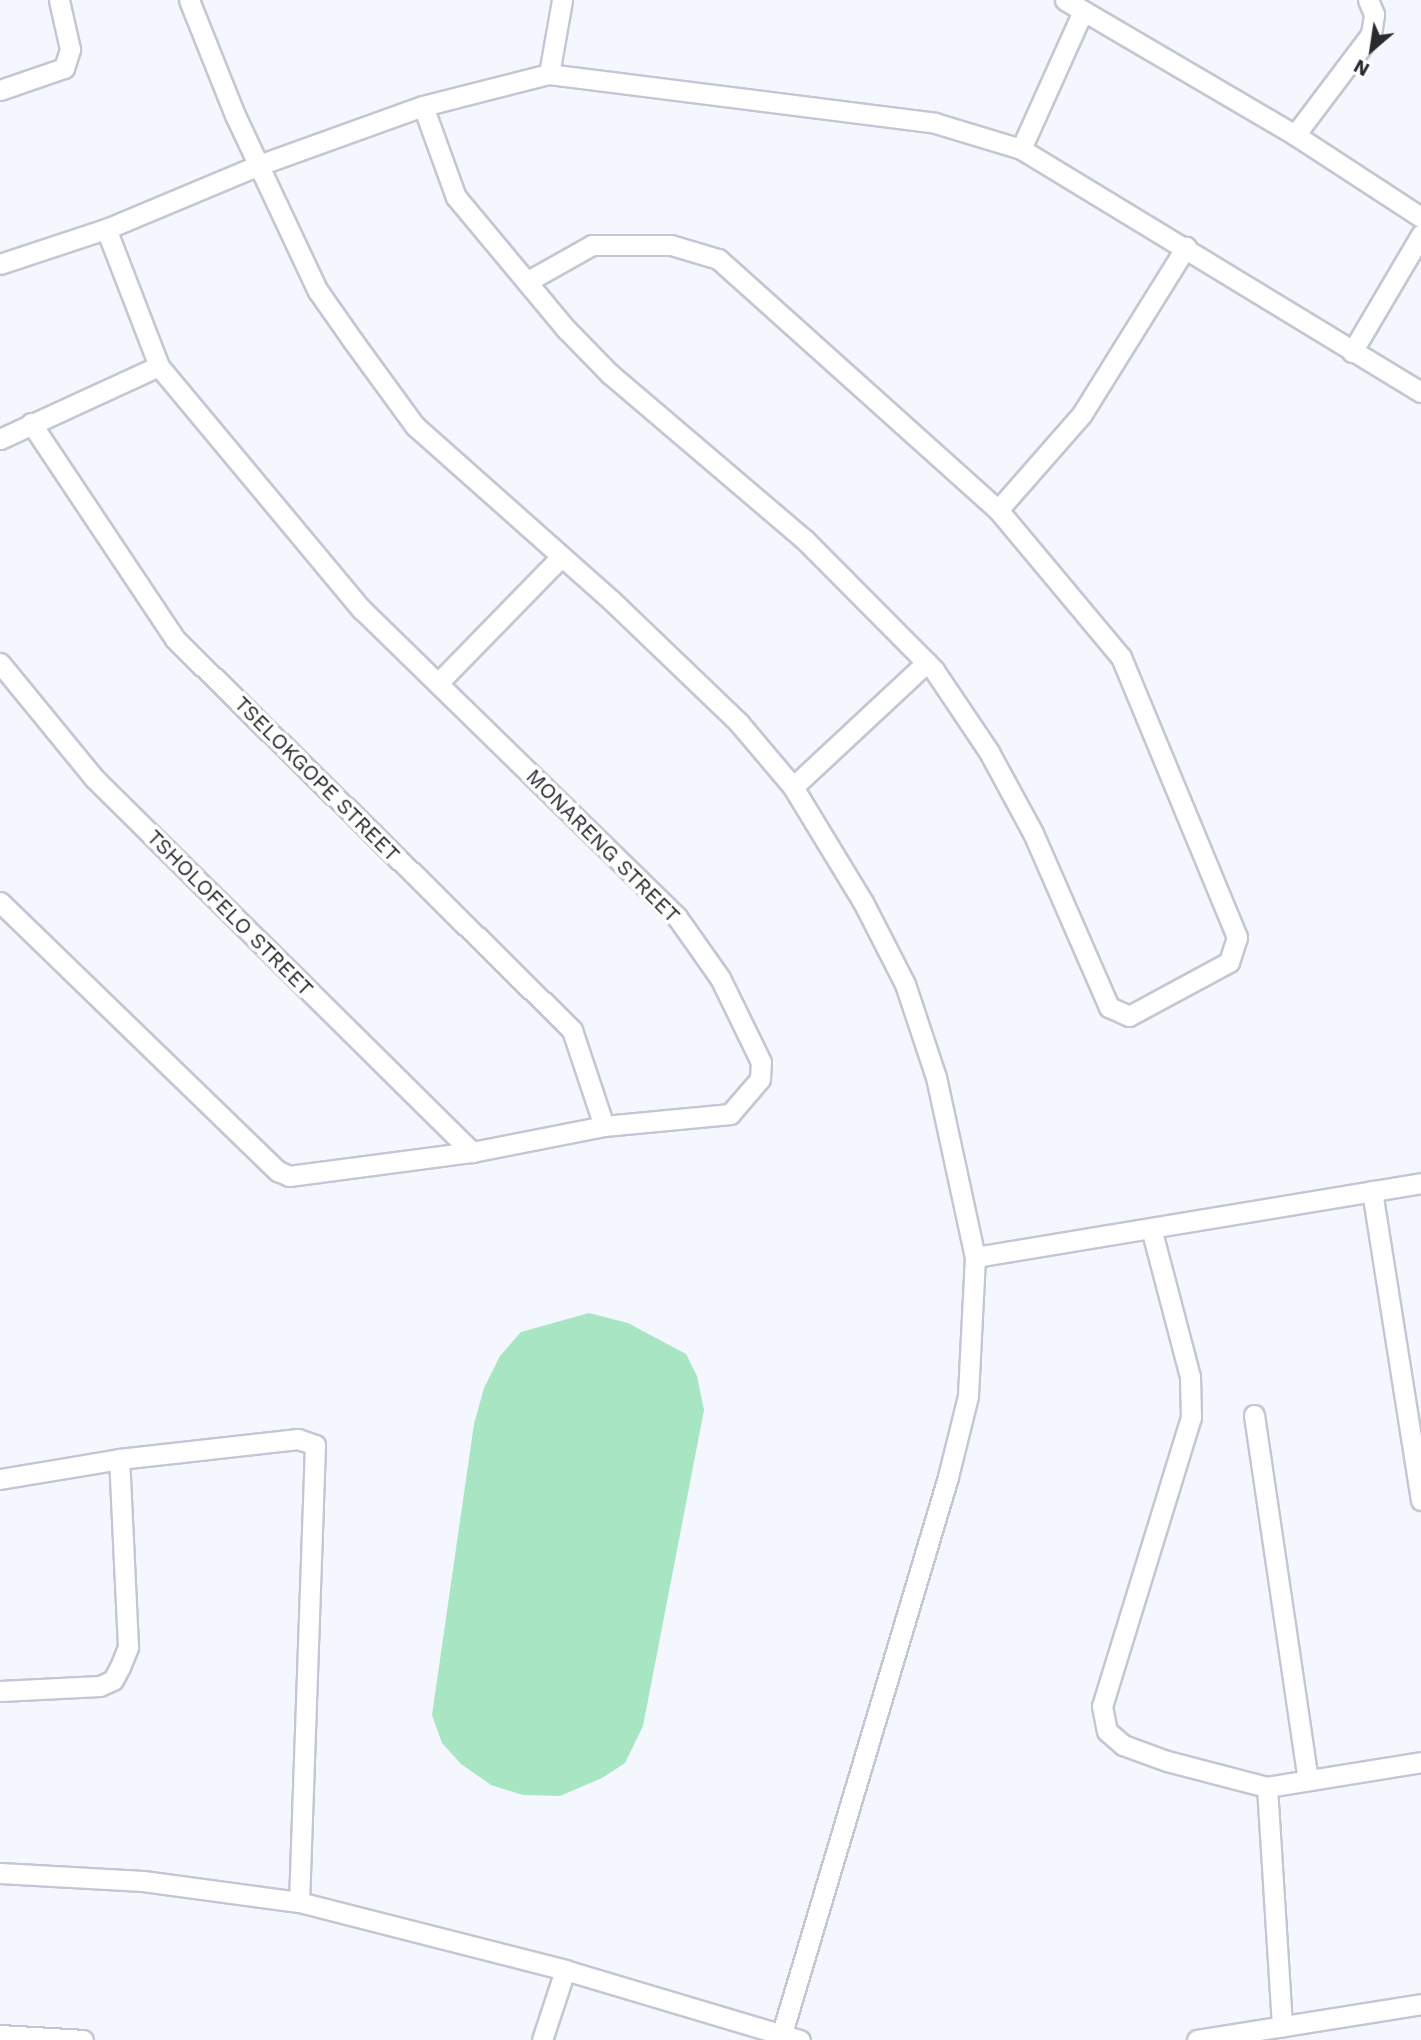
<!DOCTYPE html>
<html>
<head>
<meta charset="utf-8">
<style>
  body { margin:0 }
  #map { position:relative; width:1421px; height:2040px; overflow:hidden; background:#f4f7fe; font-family:"Work Sans",sans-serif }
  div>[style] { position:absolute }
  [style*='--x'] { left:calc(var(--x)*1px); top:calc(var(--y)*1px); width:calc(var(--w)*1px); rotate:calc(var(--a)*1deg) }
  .green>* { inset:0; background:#a8e5c3 }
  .roads { filter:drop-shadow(2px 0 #c4c7d3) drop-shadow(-2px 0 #c4c7d3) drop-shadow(0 2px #c4c7d3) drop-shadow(0 -2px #c4c7d3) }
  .minor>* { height:19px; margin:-9.5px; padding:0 9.5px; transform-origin:9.5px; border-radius:9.5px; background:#fff }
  span { translate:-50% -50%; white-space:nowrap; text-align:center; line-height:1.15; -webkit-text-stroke:7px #fff; paint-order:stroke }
  .street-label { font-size:21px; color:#282a2e }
  .north { position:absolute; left:1337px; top:14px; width:70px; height:70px; -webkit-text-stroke:5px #fff; paint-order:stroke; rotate:209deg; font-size:19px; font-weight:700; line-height:28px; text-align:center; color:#282a2e }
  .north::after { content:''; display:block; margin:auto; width:24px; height:32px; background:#282a2e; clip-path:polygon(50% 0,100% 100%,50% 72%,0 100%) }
</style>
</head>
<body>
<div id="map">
  <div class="green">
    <i style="clip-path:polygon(589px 1313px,628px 1323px,686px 1354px,697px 1376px,704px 1410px,643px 1726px,625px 1763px,602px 1778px,560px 1796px,523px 1795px,491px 1785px,461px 1764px,442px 1743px,432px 1715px,474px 1424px,484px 1388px,500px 1356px,521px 1332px)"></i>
  </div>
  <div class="roads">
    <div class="minor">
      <i style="--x:189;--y:0;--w:124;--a:68.2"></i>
      <i style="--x:235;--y:115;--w:195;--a:64.8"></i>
      <i style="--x:318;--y:291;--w:61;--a:55"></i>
      <i style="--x:353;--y:341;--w:105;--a:53.9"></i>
      <i style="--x:415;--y:426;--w:264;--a:41.6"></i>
      <i style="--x:612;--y:601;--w:176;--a:43.8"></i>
      <i style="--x:739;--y:723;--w:84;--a:49.8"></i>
      <i style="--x:793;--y:787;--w:135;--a:58.7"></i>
      <i style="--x:863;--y:902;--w:92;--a:62.9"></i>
      <i style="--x:905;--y:984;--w:98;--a:71.6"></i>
      <i style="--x:936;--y:1077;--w:184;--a:77.8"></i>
      <i style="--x:975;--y:1257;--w:139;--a:92.9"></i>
      <i style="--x:968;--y:1396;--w:83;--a:103.9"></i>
      <i style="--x:948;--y:1477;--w:588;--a:106.62"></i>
      <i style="--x:1065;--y:0;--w:267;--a:30.4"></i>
      <i style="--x:1295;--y:135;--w:150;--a:33.1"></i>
      <i style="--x:549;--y:74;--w:75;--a:-80"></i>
      <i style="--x:0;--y:90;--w:68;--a:-19"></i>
      <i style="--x:64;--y:68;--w:20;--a:-72"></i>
      <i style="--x:70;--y:49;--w:50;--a:-102.7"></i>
      <i style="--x:423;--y:106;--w:130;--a:-14.3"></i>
      <i style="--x:549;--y:74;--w:389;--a:7.2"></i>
      <i style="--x:935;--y:123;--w:90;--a:16.8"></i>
      <i style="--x:1021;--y:149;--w:468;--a:31.3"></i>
      <i style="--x:1295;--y:135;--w:126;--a:-53"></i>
      <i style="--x:1371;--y:34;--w:20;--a:-81"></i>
      <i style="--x:1374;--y:14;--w:15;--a:-113"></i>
      <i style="--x:1021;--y:149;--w:151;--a:-65.8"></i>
      <i style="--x:0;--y:264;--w:112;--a:-18.3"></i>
      <i style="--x:106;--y:229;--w:166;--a:-22.7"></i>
      <i style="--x:259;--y:165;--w:174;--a:-19.8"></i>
      <i style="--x:423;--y:106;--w:97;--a:70.1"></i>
      <i style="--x:456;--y:197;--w:173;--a:50.2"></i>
      <i style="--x:567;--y:330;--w:62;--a:45.7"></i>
      <i style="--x:610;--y:374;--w:255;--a:40.4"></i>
      <i style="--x:804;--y:539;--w:185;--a:45.2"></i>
      <i style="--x:934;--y:670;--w:99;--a:56.1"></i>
      <i style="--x:989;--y:752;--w:92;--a:61.5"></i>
      <i style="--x:1033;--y:833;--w:190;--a:66.4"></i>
      <i style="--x:1109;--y:1007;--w:22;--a:24"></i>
      <i style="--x:1129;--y:1016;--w:114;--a:-28.4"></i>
      <i style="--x:1229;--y:962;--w:26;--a:-72"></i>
      <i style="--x:1237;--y:937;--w:303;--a:-112.5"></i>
      <i style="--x:1121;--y:657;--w:192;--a:-129.9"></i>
      <i style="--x:998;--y:510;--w:376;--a:-138.1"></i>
      <i style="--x:718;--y:259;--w:49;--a:-163.4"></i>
      <i style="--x:671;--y:245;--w:79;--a:180"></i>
      <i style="--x:592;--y:245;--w:73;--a:150.6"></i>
      <i style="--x:1352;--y:352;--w:136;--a:-59.5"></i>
      <i style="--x:31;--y:423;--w:260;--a:56.3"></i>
      <i style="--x:175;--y:639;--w:557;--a:44.56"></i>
      <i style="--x:572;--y:1030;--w:101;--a:71.6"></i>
      <i style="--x:0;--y:439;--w:175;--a:-24.7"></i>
      <i style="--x:998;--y:510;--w:128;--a:-48.8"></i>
      <i style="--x:1082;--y:414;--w:197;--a:-58.1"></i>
      <i style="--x:0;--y:663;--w:149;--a:50.7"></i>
      <i style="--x:94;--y:778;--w:532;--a:44.7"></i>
      <i style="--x:438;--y:683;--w:175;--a:-45.7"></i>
      <i style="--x:793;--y:787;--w:183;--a:-43"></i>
      <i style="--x:0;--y:902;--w:387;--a:44.1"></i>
      <i style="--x:278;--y:1171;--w:12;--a:24"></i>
      <i style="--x:289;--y:1176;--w:185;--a:-7.5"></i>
      <i style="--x:472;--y:1152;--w:135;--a:-11.1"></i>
      <i style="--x:604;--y:1126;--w:127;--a:-5.4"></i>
      <i style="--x:730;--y:1114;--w:46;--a:-49.4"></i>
      <i style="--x:760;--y:1079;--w:17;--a:-87"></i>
      <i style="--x:761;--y:1062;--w:93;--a:-116"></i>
      <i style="--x:720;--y:978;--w:75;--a:-125.2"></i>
      <i style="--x:677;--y:917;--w:440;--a:-135.7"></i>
      <i style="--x:362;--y:610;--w:317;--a:-129.8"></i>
      <i style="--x:159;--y:366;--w:147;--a:-111.1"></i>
      <i style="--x:1372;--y:1191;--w:313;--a:81"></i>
      <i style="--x:1151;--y:1228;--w:154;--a:75.3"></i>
      <i style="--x:1190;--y:1377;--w:40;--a:88.6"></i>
      <i style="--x:1191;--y:1417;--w:302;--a:107.1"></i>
      <i style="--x:1102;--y:1706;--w:25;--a:79"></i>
      <i style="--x:1107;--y:1731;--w:21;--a:41"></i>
      <i style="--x:1123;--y:1745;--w:47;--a:20"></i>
      <i style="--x:1167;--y:1761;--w:103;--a:14.6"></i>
      <i style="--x:1267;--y:1787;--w:156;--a:-9.2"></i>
      <i style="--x:975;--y:1257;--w:452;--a:-9.4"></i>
      <i style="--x:1254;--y:1415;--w:369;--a:81.6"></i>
      <i style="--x:0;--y:1479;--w:121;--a:-9.5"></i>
      <i style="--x:119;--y:1459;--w:180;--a:-6.4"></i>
      <i style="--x:298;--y:1439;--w:18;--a:19"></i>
      <i style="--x:315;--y:1445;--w:457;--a:92"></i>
      <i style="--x:0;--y:1691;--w:100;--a:-2.9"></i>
      <i style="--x:100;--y:1686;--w:14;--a:-25"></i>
      <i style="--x:113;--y:1680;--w:15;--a:-62"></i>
      <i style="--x:120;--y:1667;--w:22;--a:-68"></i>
      <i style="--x:128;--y:1647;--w:188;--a:-92.7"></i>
      <i style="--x:1267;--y:1787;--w:240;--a:86.4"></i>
      <i style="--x:0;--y:1873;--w:143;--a:3.2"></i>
      <i style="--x:143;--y:1881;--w:157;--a:7.7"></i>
      <i style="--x:299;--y:1902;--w:275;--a:14.3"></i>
      <i style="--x:565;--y:1970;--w:245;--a:16.6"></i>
      <i style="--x:0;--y:2035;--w:83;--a:3.4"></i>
      <i style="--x:542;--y:2040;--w:74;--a:-71.8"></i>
      <i style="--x:1197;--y:2040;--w:227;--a:-9.1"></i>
    </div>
  </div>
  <div class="street-label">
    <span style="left:317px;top:779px;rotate:45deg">TSELOKGOPE STREET</span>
    <span style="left:603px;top:846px;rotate:45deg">MONARENG STREET</span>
    <span style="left:230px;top:913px;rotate:45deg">TSHOLOFELO STREET</span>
  </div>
  <div class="north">N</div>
</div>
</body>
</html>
